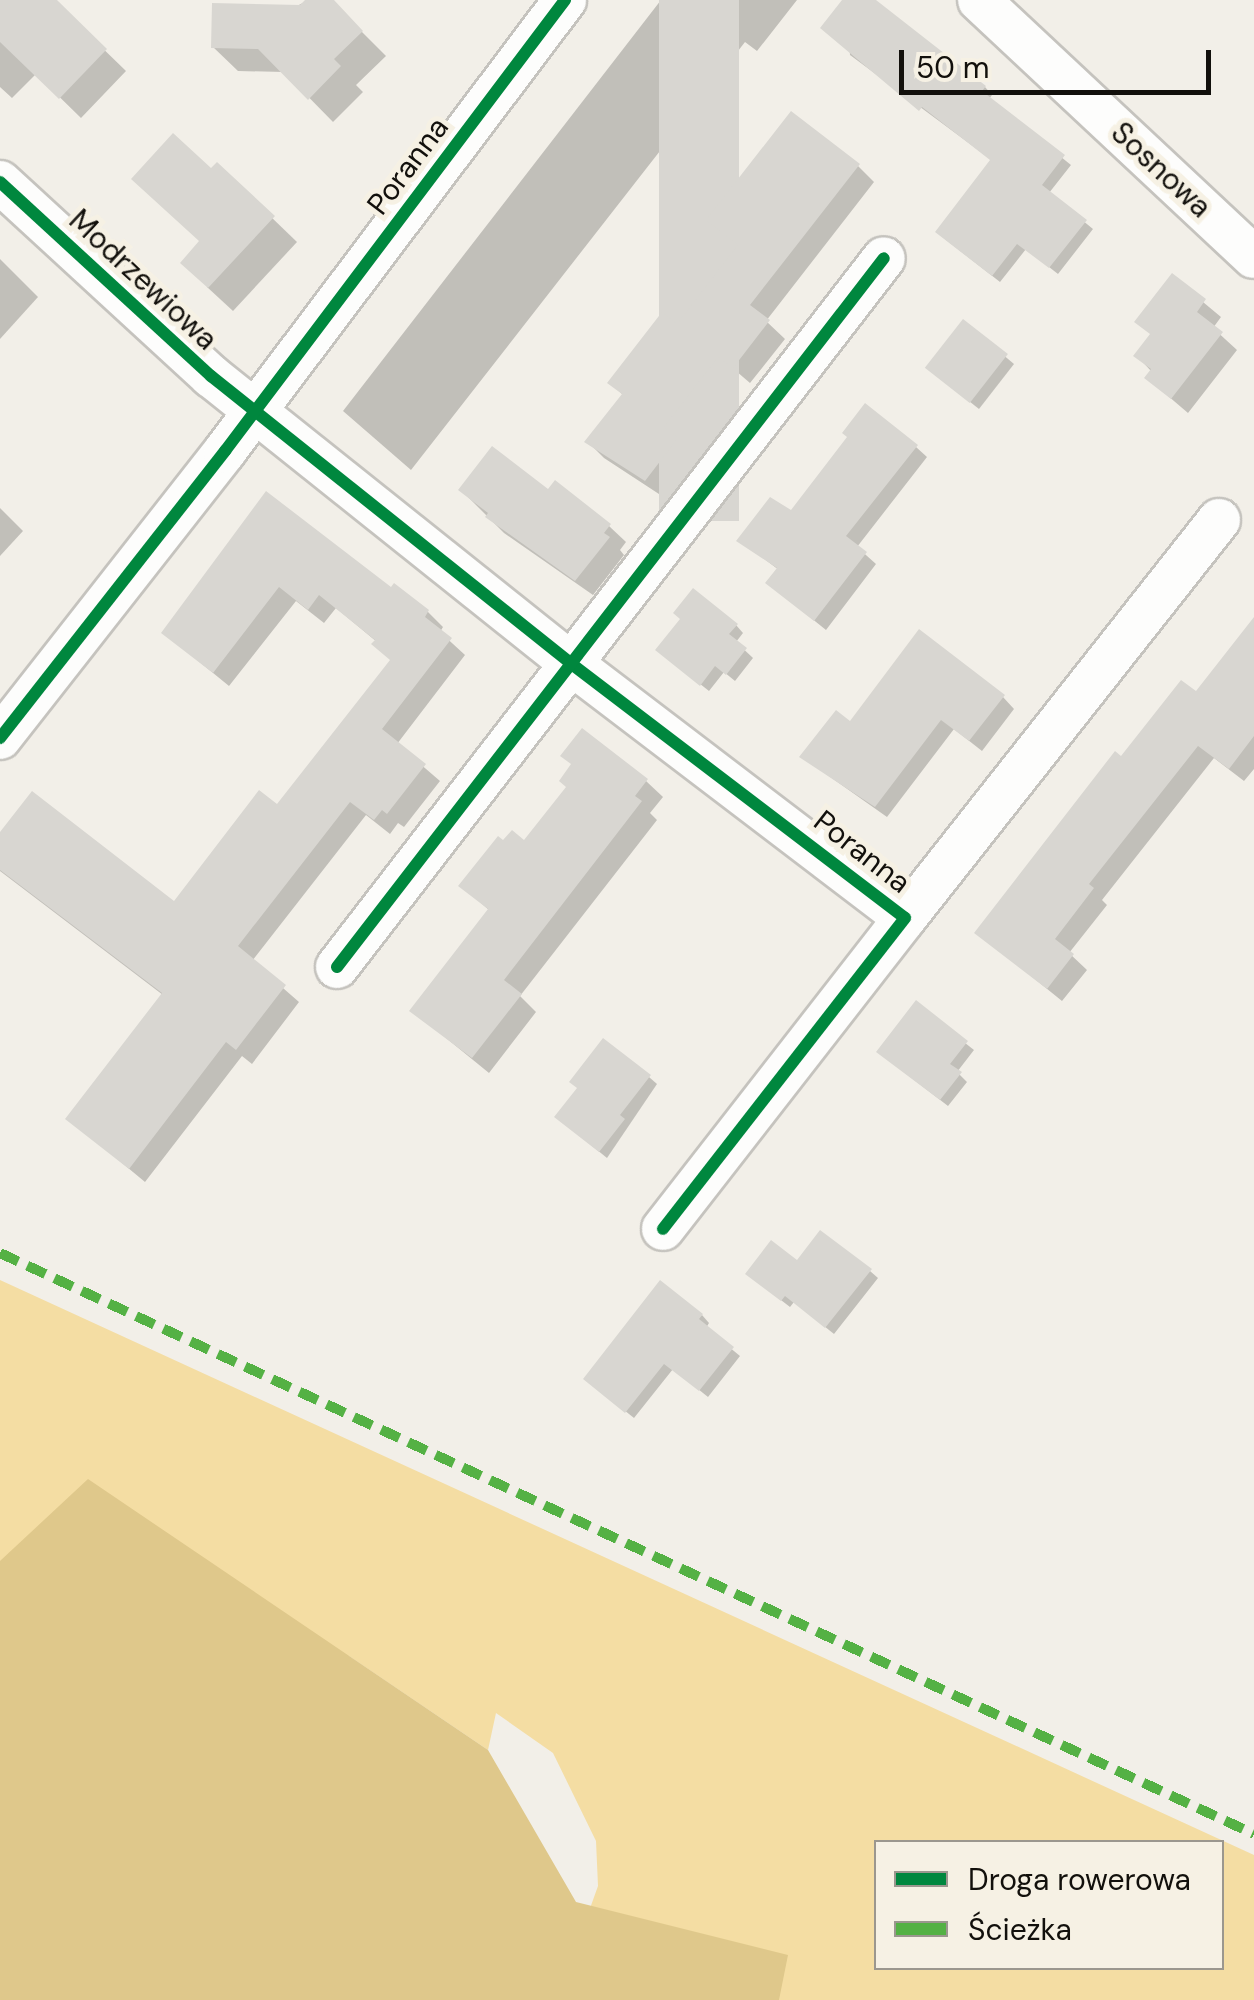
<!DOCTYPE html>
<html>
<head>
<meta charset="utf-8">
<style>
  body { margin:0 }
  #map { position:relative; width:1254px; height:2000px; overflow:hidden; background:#f2efe8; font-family:"DM Sans",sans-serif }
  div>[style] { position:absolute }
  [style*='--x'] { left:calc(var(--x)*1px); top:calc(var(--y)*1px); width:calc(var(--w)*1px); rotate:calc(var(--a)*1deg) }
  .green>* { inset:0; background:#f4dda3 }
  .forest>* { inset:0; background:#dfc88b }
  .shadow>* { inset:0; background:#0003 }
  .building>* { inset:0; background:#d8d6d1; transform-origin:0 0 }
  .roads { filter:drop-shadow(2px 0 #c5c3be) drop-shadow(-2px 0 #c5c3be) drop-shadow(0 2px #c5c3be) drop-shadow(0 -2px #c5c3be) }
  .minor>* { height:42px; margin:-21px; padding:0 21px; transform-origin:21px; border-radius:21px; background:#fdfdfc }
  .quiet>* { height:10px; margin-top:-5px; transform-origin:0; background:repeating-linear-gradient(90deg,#54b144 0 20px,transparent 0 30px) }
  .cycleway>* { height:12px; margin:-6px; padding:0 6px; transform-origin:6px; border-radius:6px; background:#00873e }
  span { translate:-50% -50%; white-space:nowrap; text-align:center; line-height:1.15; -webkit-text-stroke:10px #f6f1e4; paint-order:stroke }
  .street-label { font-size:30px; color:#12100c }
  .legend { position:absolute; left:874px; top:1840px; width:350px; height:130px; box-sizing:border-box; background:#f6f1e4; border:2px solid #9b978e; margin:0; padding:12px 18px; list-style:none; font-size:30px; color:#12100c }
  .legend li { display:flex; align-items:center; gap:20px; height:50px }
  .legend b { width:50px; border:2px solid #9b978e }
  .scale { position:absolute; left:899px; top:50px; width:312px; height:45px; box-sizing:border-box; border:5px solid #12100c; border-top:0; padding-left:12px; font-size:30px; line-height:35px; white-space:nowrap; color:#12100c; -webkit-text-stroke:8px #f6f1e4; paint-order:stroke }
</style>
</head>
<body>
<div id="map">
  <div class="green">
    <i style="clip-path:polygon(evenodd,0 1280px,1254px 1855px,1254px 2000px,545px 2000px,569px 1967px,598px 1886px,596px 1841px,553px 1753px,496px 1713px,488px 1750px,349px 1656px,0 1589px,0 1280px,876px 1842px,1222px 1842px,1222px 1968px,876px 1968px,876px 1842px)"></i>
  </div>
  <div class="forest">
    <i style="clip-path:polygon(88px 1479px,488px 1750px,576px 1902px,788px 1955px,779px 2000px,0 2000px,0 1561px)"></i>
  </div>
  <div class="shadow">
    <i style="clip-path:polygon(0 0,53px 0,126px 71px,81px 118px,36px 74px,12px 98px,0 87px)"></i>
    <i style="clip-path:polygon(309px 0,334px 4px,386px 56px,356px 85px,363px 92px,333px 122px,284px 72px,238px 71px,213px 47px)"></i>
    <i style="clip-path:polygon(661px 0,797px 0,757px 51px,745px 42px,411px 470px,343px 411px)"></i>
    <i style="clip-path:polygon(845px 0,871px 0,985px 87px,992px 95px,989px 99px,1071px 165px,1049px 193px,1093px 229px,1058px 274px,1026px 249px,1000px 282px,945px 239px,993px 161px,850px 55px)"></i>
    <i style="clip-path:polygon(217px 165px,297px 242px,233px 311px,207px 287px,202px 242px,211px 172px)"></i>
    <i style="clip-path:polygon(858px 166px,874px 182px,766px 321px,785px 339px,750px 383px,736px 371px,680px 443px,693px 456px,662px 496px,604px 458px,588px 442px,624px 396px,610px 382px,677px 327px,739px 247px,709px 220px)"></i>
    <i style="clip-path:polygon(0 259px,38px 297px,0 339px)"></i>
    <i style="clip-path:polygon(1173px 277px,1221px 317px,1213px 328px,1237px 350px,1188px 413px,1147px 378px,1152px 372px,1137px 356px,1152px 336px)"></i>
    <i style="clip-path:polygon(964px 322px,1014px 364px,979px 409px,936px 375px)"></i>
    <i style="clip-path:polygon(850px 437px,916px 447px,927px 457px,857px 547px,876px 564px,826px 630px,780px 593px,779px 570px,739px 540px,792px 513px)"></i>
    <i style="clip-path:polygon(461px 490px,609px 526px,626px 542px,620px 550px,624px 555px,593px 595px,504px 533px)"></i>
    <i style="clip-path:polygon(267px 494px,391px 590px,428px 612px,443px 627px,440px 632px,465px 655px,397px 744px,440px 781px,404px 827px,398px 823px,390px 834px,366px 815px,252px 961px,299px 1002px,252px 1064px,242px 1056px,145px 1182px,69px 1119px,163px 995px,0 871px,0 836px,175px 904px,278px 807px,392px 662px,377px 642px,336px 608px,324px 623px,296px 601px,229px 686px,164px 633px)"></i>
    <i style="clip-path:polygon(0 508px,23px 531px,0 556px)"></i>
    <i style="clip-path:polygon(682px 620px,736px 625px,743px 633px,736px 642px,753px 658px,735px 681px,724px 672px,709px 691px,666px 657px)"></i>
    <i style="clip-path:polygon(1254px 644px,1254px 769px,1244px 781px,1214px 758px,1102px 900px,1107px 905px,1069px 953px,1087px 970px,1062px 1001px,978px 933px,1121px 760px)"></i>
    <i style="clip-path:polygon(1003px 697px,1014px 709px,982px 751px,954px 729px,887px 817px,802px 757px,850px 724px)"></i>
    <i style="clip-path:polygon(646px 781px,663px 797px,650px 813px,657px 820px,520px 996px,536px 1012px,489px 1073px,413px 1011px,490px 911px,462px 886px,525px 844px)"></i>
    <i style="clip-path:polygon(916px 1004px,974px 1050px,957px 1072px,967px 1082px,948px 1106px,887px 1059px)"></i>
    <i style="clip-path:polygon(649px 1077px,657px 1084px,607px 1158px,565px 1124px,580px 1089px)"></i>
    <i style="clip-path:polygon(797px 1263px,870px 1271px,878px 1278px,834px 1334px,794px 1302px,790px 1307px,756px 1281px)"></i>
    <i style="clip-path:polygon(702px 1315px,709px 1323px,706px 1328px,740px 1356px,708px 1397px,673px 1369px,634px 1418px,594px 1386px)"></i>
  </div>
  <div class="building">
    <i style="clip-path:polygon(0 0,57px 0,107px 49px,59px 99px,0 42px)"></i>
    <i style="clip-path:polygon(305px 0,334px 0,363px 31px,334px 59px,341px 66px,308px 100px,258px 49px,211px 48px,212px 3px,300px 5px)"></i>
    <i style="left:659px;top:0;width:80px;height:521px"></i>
    <i style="clip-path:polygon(842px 0,876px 0,986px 86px,982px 91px,1065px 155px,1042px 185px,1087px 220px,1049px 268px,1017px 244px,992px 276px,935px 232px,990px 160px,922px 107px,919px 111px,820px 28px)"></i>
    <i style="clip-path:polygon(791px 111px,860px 164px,750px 305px,770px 320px,733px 368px,718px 357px,664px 427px,678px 438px,645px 481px,584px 442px,622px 394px,607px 383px,662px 312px,677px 324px,738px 245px,706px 220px)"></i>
    <i style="clip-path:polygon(173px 133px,211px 168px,217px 162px,275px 216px,208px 288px,180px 263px,199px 241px,131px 179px)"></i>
    <i style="clip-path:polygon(1172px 273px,1206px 299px,1197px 312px,1223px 332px,1171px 399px,1144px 378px,1151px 369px,1133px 356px,1150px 334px,1134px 322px)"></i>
    <i style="left:963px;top:319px;width:57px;height:62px;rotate:38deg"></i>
    <i style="clip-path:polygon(865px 403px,918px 445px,846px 536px,867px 552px,814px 621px,765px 583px,777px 568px,736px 541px,770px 497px,791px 510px,847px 437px,842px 433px)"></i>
    <i style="clip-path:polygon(492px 446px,548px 489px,555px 480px,611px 524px,604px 533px,610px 537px,575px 581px,485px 517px,488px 513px,458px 490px)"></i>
    <i style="clip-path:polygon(266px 491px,391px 587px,394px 583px,429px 610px,425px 617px,452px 638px,382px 729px,426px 764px,387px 814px,382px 810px,374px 820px,350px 802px,238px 946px,286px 985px,236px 1050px,226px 1042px,129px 1169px,65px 1119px,162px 993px,0 870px,0 832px,32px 791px,174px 901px,259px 790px,277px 804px,390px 660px,371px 644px,375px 640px,319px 595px,308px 610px,279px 587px,213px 673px,161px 633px)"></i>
    <i style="clip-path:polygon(693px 588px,738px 624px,729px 634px,747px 648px,726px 675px,715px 666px,700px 686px,655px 650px,680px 619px,673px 613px)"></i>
    <i style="clip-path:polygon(1254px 617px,1254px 736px,1229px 769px,1198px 746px,1089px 884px,1094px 888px,1055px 939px,1074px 954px,1047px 989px,974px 933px,1115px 751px,1121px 756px,1181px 680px,1196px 691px)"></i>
    <i style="clip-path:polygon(919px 629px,1005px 695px,969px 741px,941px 720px,875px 807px,799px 757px,836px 710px,850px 721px)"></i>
    <i style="clip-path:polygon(582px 728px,648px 779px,635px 796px,642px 801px,504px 980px,522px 994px,472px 1058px,409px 1011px,488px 909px,458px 886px,498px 836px,503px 840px,512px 830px,524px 840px,566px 787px,559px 781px,571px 764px,560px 756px)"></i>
    <i style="clip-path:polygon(916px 1000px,968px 1041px,950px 1064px,962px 1072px,940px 1100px,876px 1052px)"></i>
    <i style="clip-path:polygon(603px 1038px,651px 1075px,620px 1115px,625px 1119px,599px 1152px,554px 1117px,577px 1088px,569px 1082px)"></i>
    <i style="clip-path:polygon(820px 1230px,872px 1269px,825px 1328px,785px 1296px,781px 1301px,745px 1274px,771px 1240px,797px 1260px)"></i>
    <i style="clip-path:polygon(660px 1280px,703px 1314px,699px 1319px,734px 1347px,699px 1391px,664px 1364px,625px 1413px,583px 1379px)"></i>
  </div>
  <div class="roads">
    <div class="minor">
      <i style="--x:979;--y:0;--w:376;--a:43.1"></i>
      <i style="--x:0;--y:182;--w:287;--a:42.6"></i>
      <i style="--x:211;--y:376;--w:458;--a:38.6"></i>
      <i style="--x:569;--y:662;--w:422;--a:37.3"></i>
      <i style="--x:905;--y:918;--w:394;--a:127.9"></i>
      <i style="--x:0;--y:738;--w:365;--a:-51.9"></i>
      <i style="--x:225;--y:451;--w:565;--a:-52.99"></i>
      <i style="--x:905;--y:918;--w:507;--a:-51.73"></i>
      <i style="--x:337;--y:967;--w:895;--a:-52.35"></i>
    </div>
  </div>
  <div class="quiet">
    <i style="--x:0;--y:1253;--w:1382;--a:24.86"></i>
  </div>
  <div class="cycleway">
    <i style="--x:0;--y:182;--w:287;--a:42.6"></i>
    <i style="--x:211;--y:376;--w:458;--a:38.6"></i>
    <i style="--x:569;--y:662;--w:422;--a:37.3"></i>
    <i style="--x:905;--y:918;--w:394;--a:127.9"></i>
    <i style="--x:0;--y:738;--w:365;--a:-51.9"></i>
    <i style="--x:225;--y:451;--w:565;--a:-52.99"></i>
    <i style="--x:337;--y:967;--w:895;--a:-52.35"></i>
  </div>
  <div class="street-label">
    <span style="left:408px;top:166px;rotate:-53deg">Poranna</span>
    <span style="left:1161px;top:170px;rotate:43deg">Sosnowa</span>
    <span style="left:143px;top:280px;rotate:43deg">Modrzewiowa</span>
    <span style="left:862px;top:852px;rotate:38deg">Poranna</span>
  </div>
  <ul class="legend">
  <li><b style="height:12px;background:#00873e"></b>Droga rowerowa</li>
  <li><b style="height:12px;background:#54b144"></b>Ścieżka</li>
  </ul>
  <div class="scale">50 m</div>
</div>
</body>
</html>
